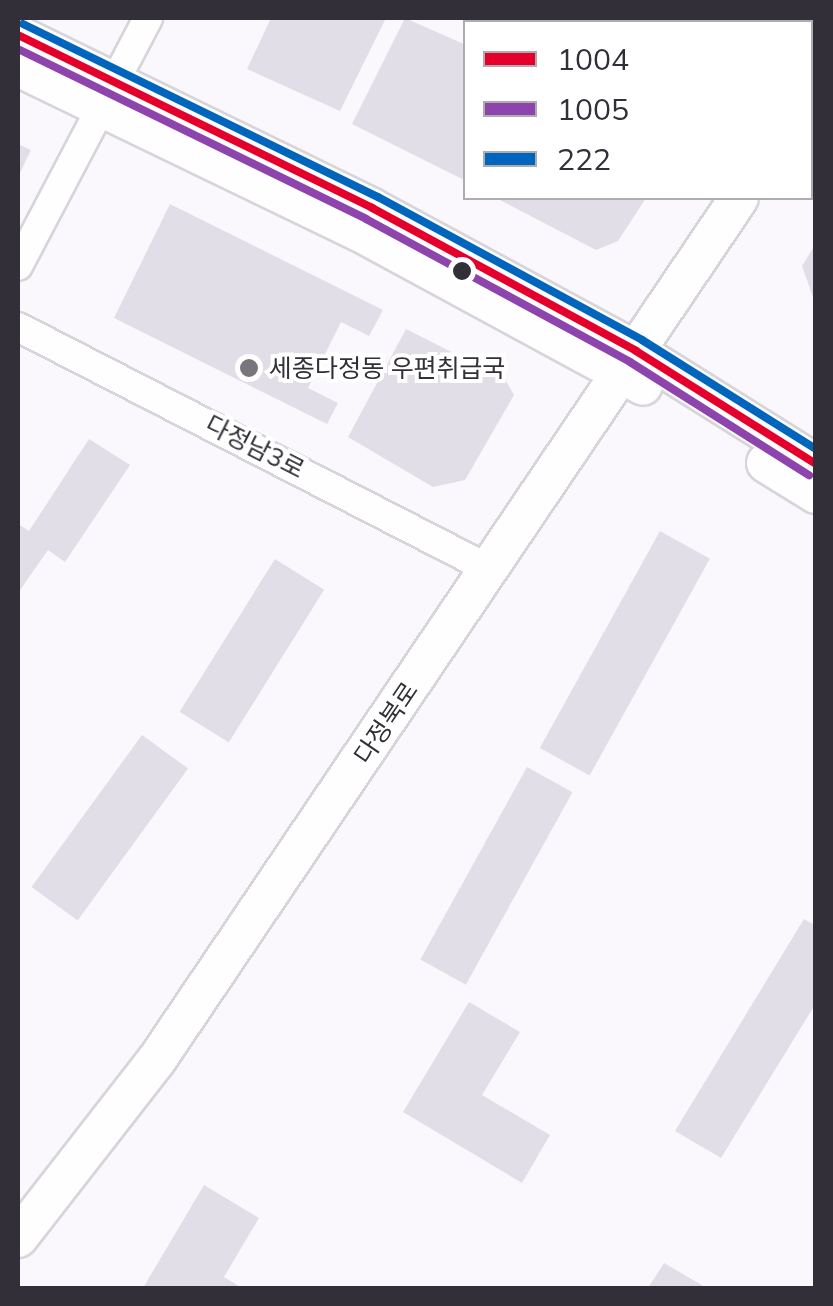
<!DOCTYPE html>
<html>
<head>
<meta charset="utf-8">
<style>
  body { margin:0 }
  #map { position:relative; width:833px; height:1306px; overflow:hidden; background:#faf8fc; font-family:Mulish,"Noto Sans KR",sans-serif }
  div>[style] { position:absolute }
  [style*='--x'] { left:calc(var(--x)*1px); top:calc(var(--y)*1px); width:calc(var(--w)*1px); rotate:calc(var(--a)*1deg) }
  .building>* { inset:0; background:#e2dee7; transform-origin:0 0 }
  .roads { filter:drop-shadow(2px 0 #d7d4da) drop-shadow(-2px 0 #d7d4da) drop-shadow(0 2px #d7d4da) drop-shadow(0 -2px #d7d4da) }
  .street>* { height:28px; margin:-14px; padding:0 14px; transform-origin:14px; border-radius:14px; background:#fefeff }
  .secondary>* { height:38px; margin:-19px; padding:0 19px; transform-origin:19px; border-radius:19px; background:#fefeff }
  .bus-1>* { height:8px; margin:-4px; padding:0 4px; transform-origin:4px; border-radius:4px; background:#e4002b }
  .bus-2>* { height:8px; margin:-4px; padding:0 4px; transform-origin:4px; border-radius:4px; background:#8e44ad }
  .bus-3>* { height:8px; margin:-4px; padding:0 4px; transform-origin:4px; border-radius:4px; background:#0065bd }
  .dots>* { width:28px; height:28px; translate:-50% -50%; box-sizing:border-box; border:5px solid #fff; border-radius:50% }
  span { translate:-50% -50%; white-space:nowrap; text-align:center; line-height:1.15; -webkit-text-stroke:8px #fff; paint-order:stroke }
  .poi-label { font-size:25px; color:#322f38 }
  .left { translate:0 -50%; text-align:left }
  .street-label { font-size:25px; color:#322f38 }
  .frame { position:absolute; inset:0; border:20px solid #322f38; pointer-events:none }
  .legend { position:absolute; left:463px; top:20px; width:350px; height:180px; box-sizing:border-box; background:#fff; border:2px solid #adacaf; margin:0; padding:12px 18px; list-style:none; font-size:30px; color:#322f38 }
  .legend li { display:flex; align-items:center; gap:20px; height:50px }
  .legend b { width:50px; border:2px solid #adacaf }
</style>
</head>
<body>
<div id="map">
  <div class="building">
    <i style="clip-path:polygon(271px 18px,386px 18px,340px 111px,247px 69px)"></i>
    <i style="clip-path:polygon(405px 18px,466px 45px,466px 181px,352px 124px)"></i>
    <i style="clip-path:polygon(659px 18px,714px 18px,711px 22px)"></i>
    <i style="clip-path:polygon(18px 144px,31px 150px,18px 177px)"></i>
    <i style="clip-path:polygon(496px 198px,646px 198px,618px 241px,596px 250px)"></i>
    <i style="clip-path:polygon(170px 204px,383px 310px,369px 336px,341px 322px,308px 388px,338px 403px,327px 424px,114px 318px)"></i>
    <i style="clip-path:polygon(816px 243px,816px 302px,815px 303px,802px 266px)"></i>
    <i style="clip-path:polygon(406px 329px,505px 379px,514px 395px,465px 480px,433px 487px,348px 437px)"></i>
    <i style="clip-path:polygon(89px 439px,130px 465px,65px 562px,48px 550px,18px 593px,18px 524px,29px 531px)"></i>
    <i style="left:660px;top:531px;width:57px;height:248px;rotate:29deg"></i>
    <i style="left:275px;top:559px;width:58px;height:180px;rotate:32deg"></i>
    <i style="left:142px;top:735px;width:57px;height:188px;rotate:36deg"></i>
    <i style="left:527px;top:767px;width:52px;height:220px;rotate:29deg"></i>
    <i style="clip-path:polygon(804px 919px,816px 926px,816px 1003px,721px 1158px,675px 1131px)"></i>
    <i style="clip-path:polygon(469px 1002px,520px 1032px,482px 1095px,550px 1135px,522px 1183px,403px 1112px)"></i>
    <i style="clip-path:polygon(204px 1185px,259px 1218px,224px 1277px,242px 1288px,143px 1288px)"></i>
    <i style="clip-path:polygon(664px 1263px,707px 1288px,648px 1288px)"></i>
  </div>
  <div class="roads">
    <div class="street">
      <i style="--x:483;--y:18;--w:10;--a:24"></i>
      <i style="--x:18;--y:266;--w:280;--a:-62.3"></i>
      <i style="--x:18;--y:327;--w:532;--a:27.19"></i>
    </div>
    <div class="secondary">
      <i style="--x:18;--y:35;--w:394;--a:26"></i>
      <i style="--x:372;--y:208;--w:300;--a:28.4"></i>
      <i style="--x:636;--y:351;--w:213;--a:32.1"></i>
      <i style="--x:18;--y:67;--w:377;--a:25.8"></i>
      <i style="--x:358;--y:231;--w:324;--a:28.5"></i>
      <i style="--x:810;--y:89;--w:9;--a:-49"></i>
      <i style="--x:766;--y:463;--w:59;--a:31.8"></i>
      <i style="--x:18;--y:1238;--w:224;--a:-52.1"></i>
      <i style="--x:156;--y:1061;--w:1041;--a:-55.96"></i>
    </div>
  </div>
  <div class="bus-1">
    <i style="--x:18;--y:35;--w:394;--a:26"></i>
    <i style="--x:372;--y:208;--w:300;--a:28.4"></i>
    <i style="--x:636;--y:351;--w:213;--a:32.1"></i>
  </div>
  <div class="bus-2">
    <i style="--x:18;--y:49;--w:387;--a:26"></i>
    <i style="--x:366;--y:219;--w:300;--a:28.4"></i>
    <i style="--x:630;--y:362;--w:212;--a:32.3"></i>
  </div>
  <div class="bus-3">
    <i style="--x:23;--y:24;--w:395;--a:26"></i>
    <i style="--x:378;--y:197;--w:300;--a:28.4"></i>
    <i style="--x:642;--y:340;--w:205;--a:32.1"></i>
  </div>
  <div class="dots">
    <i style="left:462px;top:271px;background:#322f38"></i>
    <i style="left:249px;top:368px;background:#78757d"></i>
  </div>
  <div class="poi-label">
    <span class="left" style="left:269px;top:368px">세종다정동 우편취급국</span>
  </div>
  <div class="street-label">
    <span style="left:255px;top:447px;rotate:27deg">다정남3로</span>
    <span style="left:386px;top:723px;rotate:-56deg">다정북로</span>
  </div>
  <div class="frame"></div>
  <ul class="legend">
  <li><b style="height:12px;background:#e4002b"></b>1004</li>
  <li><b style="height:12px;background:#8e44ad"></b>1005</li>
  <li><b style="height:12px;background:#0065bd"></b>222</li>
  </ul>
</div>
</body>
</html>
